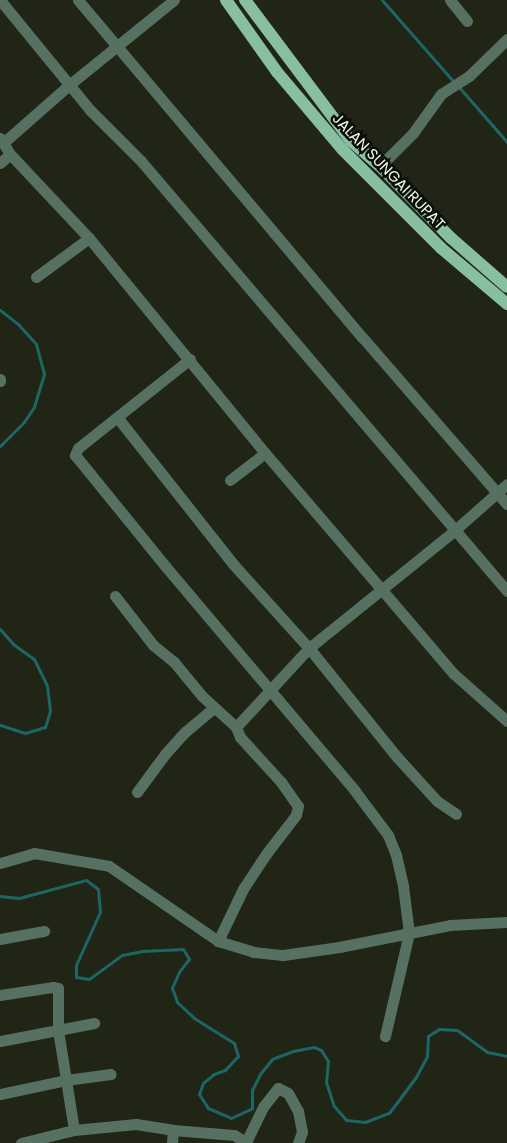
<!DOCTYPE html>
<html>
<head>
<meta charset="utf-8">
<style>
  body { margin:0 }
  #map { position:relative; width:507px; height:1143px; overflow:hidden; background:#202516; font-family:Poppins,sans-serif }
  div>[style] { position:absolute }
  [style*='--x'] { left:calc(var(--x)*1px); top:calc(var(--y)*1px); width:calc(var(--w)*1px); rotate:calc(var(--a)*1deg) }
  .stream>* { height:3px; margin:-1.5px; padding:0 1.5px; transform-origin:1.5px; border-radius:1.5px; background:#1d6665 }
  .minor>* { height:11px; margin:-5.5px; padding:0 5.5px; transform-origin:5.5px; border-radius:5.5px; background:#567061 }
  .major>* { height:12px; margin:-6px; padding:0 6px; transform-origin:6px; border-radius:6px; background:#87bfa0 }
  span { translate:-50% -50%; white-space:nowrap; text-align:center; line-height:1.15; -webkit-text-stroke:5px #0b0d07; paint-order:stroke }
  .street-label { font-size:15px; color:#f1f5eb }
</style>
</head>
<body>
<div id="map">
  <div class="stream">
    <i style="--x:382;--y:0;--w:109;--a:48.7"></i>
    <i style="--x:458;--y:86;--w:74;--a:48.8"></i>
    <i style="--x:0;--y:310;--w:23;--a:38"></i>
    <i style="--x:18;--y:324;--w:27;--a:48"></i>
    <i style="--x:36;--y:344;--w:31;--a:75"></i>
    <i style="--x:44;--y:374;--w:34;--a:107"></i>
    <i style="--x:34;--y:407;--w:18;--a:124"></i>
    <i style="--x:24;--y:422;--w:34;--a:135"></i>
    <i style="--x:0;--y:629;--w:20;--a:49"></i>
    <i style="--x:13;--y:644;--w:26;--a:36"></i>
    <i style="--x:34;--y:659;--w:30;--a:64"></i>
    <i style="--x:47;--y:686;--w:25;--a:83"></i>
    <i style="--x:50;--y:711;--w:17;--a:107"></i>
    <i style="--x:45;--y:727;--w:21;--a:163"></i>
    <i style="--x:25;--y:733;--w:26;--a:-162"></i>
    <i style="--x:0;--y:896;--w:19;--a:6"></i>
    <i style="--x:19;--y:898;--w:69;--a:-15"></i>
    <i style="--x:86;--y:880;--w:15;--a:37"></i>
    <i style="--x:98;--y:889;--w:23;--a:85"></i>
    <i style="--x:100;--y:912;--w:58;--a:114.4"></i>
    <i style="--x:76;--y:965;--w:12;--a:90"></i>
    <i style="--x:76;--y:977;--w:13;--a:9"></i>
    <i style="--x:89;--y:979;--w:41;--a:-36"></i>
    <i style="--x:122;--y:955;--w:20;--a:-11"></i>
    <i style="--x:142;--y:951;--w:41;--a:-2.8"></i>
    <i style="--x:183;--y:949;--w:12;--a:59"></i>
    <i style="--x:189;--y:959;--w:16;--a:128"></i>
    <i style="--x:179;--y:972;--w:17;--a:114"></i>
    <i style="--x:172;--y:988;--w:15;--a:70"></i>
    <i style="--x:177;--y:1002;--w:23;--a:43"></i>
    <i style="--x:194;--y:1018;--w:47;--a:32"></i>
    <i style="--x:234;--y:1043;--w:14;--a:73"></i>
    <i style="--x:238;--y:1056;--w:19;--a:133"></i>
    <i style="--x:225;--y:1070;--w:12;--a:160"></i>
    <i style="--x:214;--y:1074;--w:14;--a:141"></i>
    <i style="--x:203;--y:1083;--w:12;--a:110"></i>
    <i style="--x:199;--y:1094;--w:17;--a:57"></i>
    <i style="--x:208;--y:1108;--w:25;--a:23"></i>
    <i style="--x:231;--y:1118;--w:23;--a:-25"></i>
    <i style="--x:252;--y:1108;--w:18;--a:-90"></i>
    <i style="--x:252;--y:1090;--w:18;--a:-63"></i>
    <i style="--x:260;--y:1074;--w:19;--a:-51"></i>
    <i style="--x:272;--y:1059;--w:22;--a:-21"></i>
    <i style="--x:293;--y:1051;--w:21;--a:-11"></i>
    <i style="--x:314;--y:1047;--w:8;--a:23"></i>
    <i style="--x:321;--y:1050;--w:13;--a:58"></i>
    <i style="--x:328;--y:1061;--w:21;--a:95"></i>
    <i style="--x:326;--y:1082;--w:25;--a:72"></i>
    <i style="--x:334;--y:1106;--w:18;--a:49"></i>
    <i style="--x:346;--y:1120;--w:19;--a:6"></i>
    <i style="--x:365;--y:1122;--w:26;--a:-21"></i>
    <i style="--x:389;--y:1113;--w:45;--a:-53.1"></i>
    <i style="--x:416;--y:1077;--w:24;--a:-62"></i>
    <i style="--x:427;--y:1056;--w:20;--a:-87"></i>
    <i style="--x:428;--y:1036;--w:13;--a:-32"></i>
    <i style="--x:439;--y:1029;--w:18;--a:3"></i>
    <i style="--x:457;--y:1030;--w:37;--a:36"></i>
    <i style="--x:487;--y:1052;--w:20;--a:11"></i>
  </div>
  <div class="minor">
    <i style="--x:0;--y:0;--w:142;--a:50.7"></i>
    <i style="--x:90;--y:110;--w:72;--a:45"></i>
    <i style="--x:141;--y:161;--w:565;--a:49.6"></i>
    <i style="--x:78;--y:0;--w:442;--a:49.9"></i>
    <i style="--x:363;--y:338;--w:220;--a:49.1"></i>
    <i style="--x:450;--y:0;--w:27;--a:51"></i>
    <i style="--x:0;--y:138;--w:19;--a:58"></i>
    <i style="--x:10;--y:154;--w:115;--a:46.8"></i>
    <i style="--x:89;--y:238;--w:278;--a:50.7"></i>
    <i style="--x:265;--y:453;--w:291;--a:49.5"></i>
    <i style="--x:454;--y:674;--w:71;--a:41.6"></i>
    <i style="--x:3;--y:143;--w:88;--a:-41.3"></i>
    <i style="--x:69;--y:85;--w:135;--a:-39"></i>
    <i style="--x:0;--y:163;--w:13;--a:-42"></i>
    <i style="--x:380;--y:166;--w:47;--a:-45"></i>
    <i style="--x:413;--y:133;--w:48;--a:-54.3"></i>
    <i style="--x:441;--y:94;--w:33;--a:-33"></i>
    <i style="--x:469;--y:76;--w:53;--a:-44.2"></i>
    <i style="--x:36;--y:277;--w:66;--a:-36.3"></i>
    <i style="--x:190;--y:359;--w:143;--a:141.5"></i>
    <i style="--x:78;--y:448;--w:8;--a:113"></i>
    <i style="--x:75;--y:455;--w:144;--a:50.9"></i>
    <i style="--x:166;--y:567;--w:293;--a:49.8"></i>
    <i style="--x:355;--y:791;--w:55;--a:53.1"></i>
    <i style="--x:388;--y:835;--w:22;--a:68"></i>
    <i style="--x:396;--y:855;--w:32;--a:77"></i>
    <i style="--x:403;--y:886;--w:47;--a:82.7"></i>
    <i style="--x:409;--y:933;--w:106;--a:103.1"></i>
    <i style="--x:0;--y:379;--w:2;--a:90"></i>
    <i style="--x:117;--y:417;--w:187;--a:51.7"></i>
    <i style="--x:233;--y:564;--w:113;--a:47.9"></i>
    <i style="--x:309;--y:648;--w:140;--a:51.1"></i>
    <i style="--x:397;--y:757;--w:59;--a:47.7"></i>
    <i style="--x:437;--y:801;--w:23;--a:34"></i>
    <i style="--x:230;--y:480;--w:44;--a:-37.6"></i>
    <i style="--x:115;--y:596;--w:62;--a:52.2"></i>
    <i style="--x:153;--y:645;--w:27;--a:39"></i>
    <i style="--x:174;--y:662;--w:44;--a:50.5"></i>
    <i style="--x:202;--y:696;--w:46;--a:42.4"></i>
    <i style="--x:236;--y:727;--w:11;--a:68"></i>
    <i style="--x:240;--y:737;--w:61;--a:47.7"></i>
    <i style="--x:281;--y:782;--w:29;--a:55"></i>
    <i style="--x:298;--y:806;--w:9;--a:103"></i>
    <i style="--x:296;--y:815;--w:49;--a:127.6"></i>
    <i style="--x:266;--y:854;--w:42;--a:123.3"></i>
    <i style="--x:243;--y:889;--w:58;--a:115.7"></i>
    <i style="--x:236;--y:727;--w:108;--a:-47.3"></i>
    <i style="--x:309;--y:648;--w:188;--a:-38.9"></i>
    <i style="--x:455;--y:530;--w:69;--a:-41.5"></i>
    <i style="--x:137;--y:792;--w:47;--a:-53.6"></i>
    <i style="--x:165;--y:754;--w:30;--a:-48"></i>
    <i style="--x:185;--y:732;--w:38;--a:-40"></i>
    <i style="--x:0;--y:863;--w:35;--a:-16"></i>
    <i style="--x:34;--y:853;--w:76;--a:9.8"></i>
    <i style="--x:109;--y:866;--w:132;--a:34.5"></i>
    <i style="--x:218;--y:941;--w:37;--a:17"></i>
    <i style="--x:253;--y:952;--w:30;--a:6"></i>
    <i style="--x:283;--y:955;--w:57;--a:-8.1"></i>
    <i style="--x:339;--y:947;--w:113;--a:-11.2"></i>
    <i style="--x:450;--y:925;--w:57;--a:-3"></i>
    <i style="--x:0;--y:939;--w:45;--a:-10.3"></i>
    <i style="--x:0;--y:995;--w:54;--a:-8.6"></i>
    <i style="--x:53;--y:987;--w:5;--a:11"></i>
    <i style="--x:58;--y:988;--w:42;--a:90"></i>
    <i style="--x:58;--y:1030;--w:101;--a:80.9"></i>
    <i style="--x:0;--y:1041;--w:96;--a:-10.8"></i>
    <i style="--x:0;--y:1094;--w:67;--a:-12"></i>
    <i style="--x:66;--y:1080;--w:45;--a:-7.6"></i>
    <i style="--x:246;--y:1142;--w:39;--a:-64"></i>
    <i style="--x:263;--y:1107;--w:24;--a:-52"></i>
    <i style="--x:278;--y:1088;--w:11;--a:27"></i>
    <i style="--x:288;--y:1093;--w:21;--a:61"></i>
    <i style="--x:298;--y:1111;--w:21;--a:79"></i>
    <i style="--x:302;--y:1132;--w:12;--a:110"></i>
    <i style="--x:21;--y:1143;--w:55;--a:-13.8"></i>
    <i style="--x:74;--y:1130;--w:62;--a:-5.5"></i>
    <i style="--x:136;--y:1124;--w:37;--a:9"></i>
    <i style="--x:172;--y:1143;--w:13;--a:-86"></i>
    <i style="--x:173;--y:1130;--w:61;--a:4.7"></i>
    <i style="--x:234;--y:1135;--w:15;--a:32"></i>
  </div>
  <div class="major">
    <i style="--x:226;--y:0;--w:88;--a:54.7"></i>
    <i style="--x:277;--y:72;--w:102;--a:49.8"></i>
    <i style="--x:343;--y:150;--w:139;--a:45"></i>
    <i style="--x:441;--y:248;--w:87;--a:40.3"></i>
    <i style="--x:245;--y:0;--w:176;--a:53.1"></i>
    <i style="--x:351;--y:141;--w:38;--a:41"></i>
    <i style="--x:380;--y:166;--w:101;--a:45.4"></i>
    <i style="--x:451;--y:238;--w:74;--a:41.2"></i>
  </div>
  <div class="street-label">
    <span style="left:389px;top:171px;rotate:46deg">JALAN SUNGAI RUPAT</span>
  </div>
</div>
</body>
</html>
